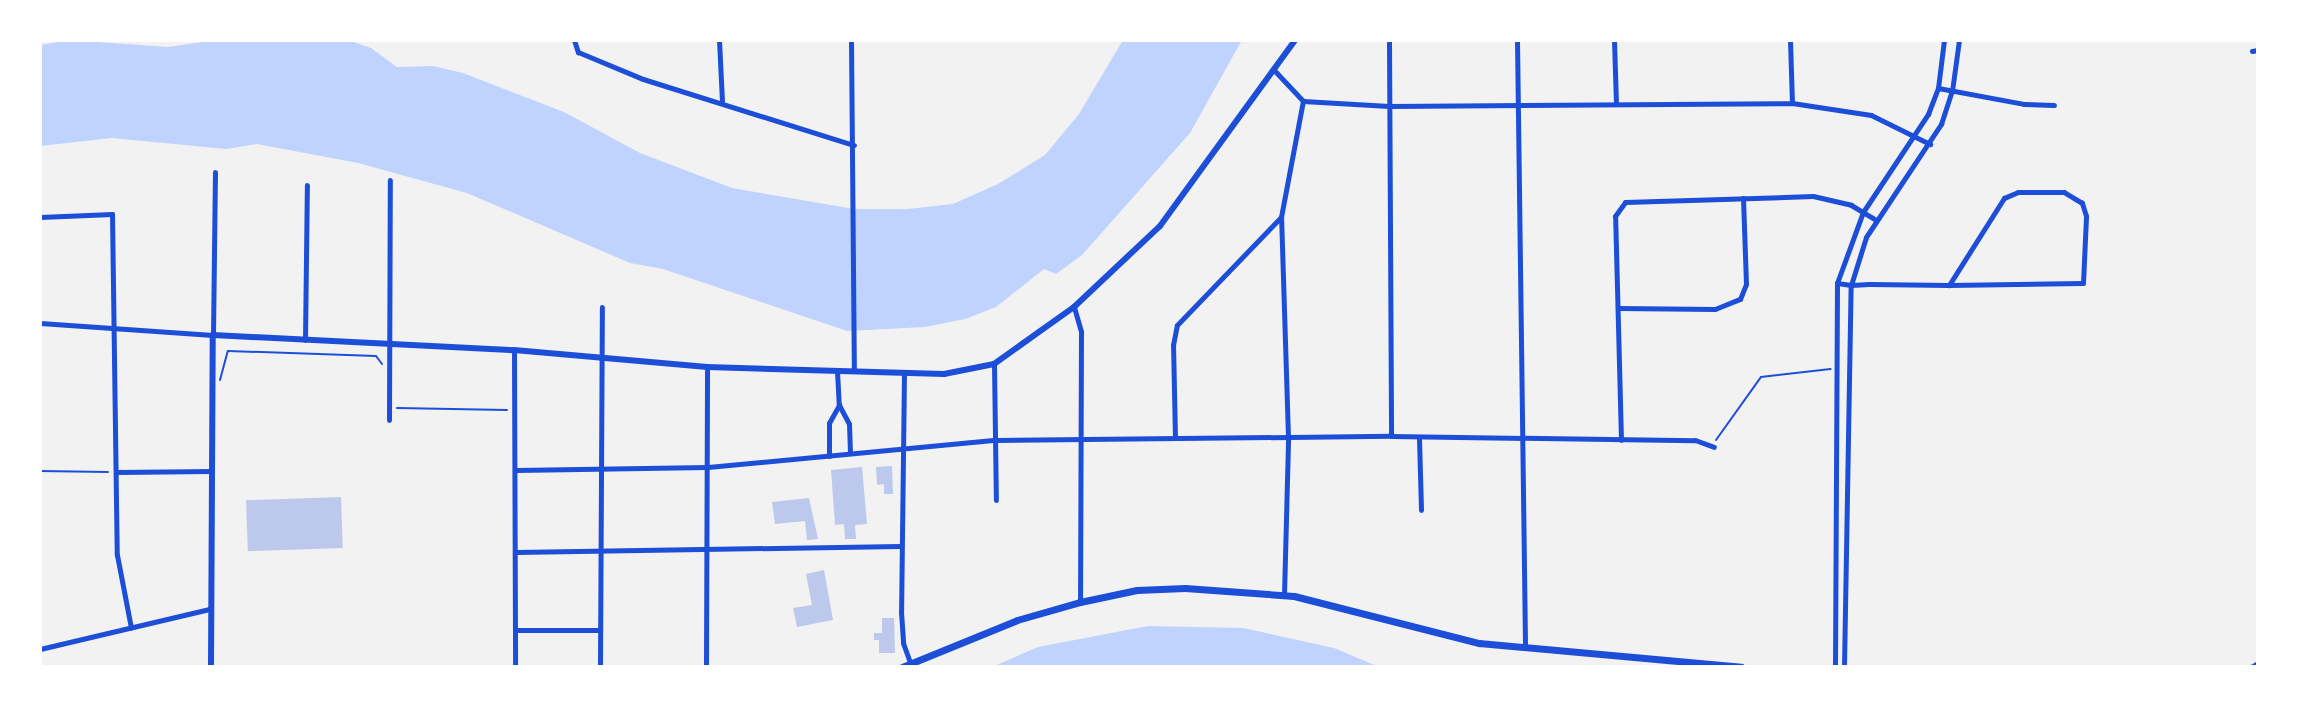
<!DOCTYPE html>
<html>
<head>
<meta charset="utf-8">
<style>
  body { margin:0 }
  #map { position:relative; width:2298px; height:707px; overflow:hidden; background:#f2f2f2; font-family:Arial,sans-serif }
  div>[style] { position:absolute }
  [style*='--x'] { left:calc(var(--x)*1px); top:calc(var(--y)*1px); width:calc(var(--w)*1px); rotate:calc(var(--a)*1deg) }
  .water>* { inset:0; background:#bfd3fe }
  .building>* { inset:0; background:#bdc9ec; transform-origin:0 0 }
  .path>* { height:2px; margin:-1px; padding:0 1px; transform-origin:1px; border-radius:1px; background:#1d4ed8 }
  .minor>* { height:5px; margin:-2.5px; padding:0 2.5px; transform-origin:2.5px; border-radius:2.5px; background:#1d4ed8 }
  .tertiary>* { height:6px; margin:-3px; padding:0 3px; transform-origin:3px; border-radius:3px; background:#1d4ed8 }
  .secondary>* { height:7px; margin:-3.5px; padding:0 3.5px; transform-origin:3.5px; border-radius:3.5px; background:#1d4ed8 }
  span { translate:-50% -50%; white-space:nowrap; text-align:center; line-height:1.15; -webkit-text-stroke:7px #fff; paint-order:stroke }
  .frame { position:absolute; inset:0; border:42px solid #fff; pointer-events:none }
</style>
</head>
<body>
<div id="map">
  <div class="water">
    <i style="clip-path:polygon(69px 40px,169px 47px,216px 40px,351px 41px,371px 48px,397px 67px,433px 66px,463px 73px,564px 112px,640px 153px,732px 188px,854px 209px,908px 209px,953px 204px,998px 184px,1045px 155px,1079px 114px,1123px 40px,1242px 40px,1190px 133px,1082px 255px,1056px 274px,1044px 269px,996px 307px,965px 319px,925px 327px,847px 331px,663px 269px,630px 263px,467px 193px,358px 163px,257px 144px,226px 149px,112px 138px,40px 146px,40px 45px)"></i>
    <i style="clip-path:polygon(1148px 626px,1243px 628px,1334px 648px,1379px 667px,992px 667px,1038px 647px)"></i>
  </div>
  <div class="building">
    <i style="clip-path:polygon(892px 466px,893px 494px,884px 494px,884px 484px,877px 485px,876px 467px)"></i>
    <i style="clip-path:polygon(862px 467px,867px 524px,855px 525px,856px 539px,845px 539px,844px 524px,835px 525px,831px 470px)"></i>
    <i style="left:341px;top:497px;width:51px;height:95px;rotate:88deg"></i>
    <i style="clip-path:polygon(809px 498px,818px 539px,807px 540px,805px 521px,775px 524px,772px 502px)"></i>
    <i style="clip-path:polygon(824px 570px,833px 620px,797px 627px,793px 608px,812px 605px,806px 574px)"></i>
    <i style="clip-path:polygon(882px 618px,894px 618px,895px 653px,879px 653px,879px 640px,874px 640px,874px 633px,882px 633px)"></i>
  </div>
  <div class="path">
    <i style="--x:220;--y:380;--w:30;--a:-75"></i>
    <i style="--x:228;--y:351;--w:148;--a:1.9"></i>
    <i style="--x:376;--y:356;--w:10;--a:53"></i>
    <i style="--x:397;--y:408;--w:110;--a:1"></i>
    <i style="--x:1716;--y:440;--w:77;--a:-54.5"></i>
    <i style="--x:1761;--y:377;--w:70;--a:-6.5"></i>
    <i style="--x:40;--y:471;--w:68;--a:0.8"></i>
  </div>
  <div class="minor">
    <i style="--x:574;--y:40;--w:13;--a:72"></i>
    <i style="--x:578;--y:52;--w:70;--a:22.6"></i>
    <i style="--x:643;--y:79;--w:221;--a:17.4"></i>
    <i style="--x:719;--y:40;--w:61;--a:87.2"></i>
    <i style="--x:851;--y:40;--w:331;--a:89.5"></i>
    <i style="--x:1389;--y:40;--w:396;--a:89.7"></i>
    <i style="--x:1517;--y:40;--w:605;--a:89.24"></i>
    <i style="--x:1614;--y:40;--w:63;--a:88.2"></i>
    <i style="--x:1790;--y:40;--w:63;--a:88.2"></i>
    <i style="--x:2252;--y:51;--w:6;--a:-9"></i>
    <i style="--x:1273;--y:69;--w:44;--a:46.8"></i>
    <i style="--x:1938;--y:88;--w:87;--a:10.5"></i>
    <i style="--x:2024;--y:104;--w:30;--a:2"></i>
    <i style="--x:1303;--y:101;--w:86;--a:3.3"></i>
    <i style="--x:1389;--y:106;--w:403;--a:-0.4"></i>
    <i style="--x:1792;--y:103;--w:80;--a:8.6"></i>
    <i style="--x:1871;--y:115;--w:66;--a:26.2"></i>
    <i style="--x:40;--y:217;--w:72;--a:-2.4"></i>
    <i style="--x:112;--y:214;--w:341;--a:89.2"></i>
    <i style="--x:117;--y:555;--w:74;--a:79.1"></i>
    <i style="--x:1837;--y:283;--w:14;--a:8"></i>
    <i style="--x:1851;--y:285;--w:18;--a:-3"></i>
    <i style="--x:1869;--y:284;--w:80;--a:0.7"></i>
    <i style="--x:1949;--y:285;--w:134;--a:-0.9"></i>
    <i style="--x:2083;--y:283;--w:67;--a:-87.4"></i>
    <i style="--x:2086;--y:216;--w:14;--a:-107"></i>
    <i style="--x:2082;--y:203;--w:21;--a:-149"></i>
    <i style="--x:2064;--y:192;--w:46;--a:180"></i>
    <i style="--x:2018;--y:192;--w:15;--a:157"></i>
    <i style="--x:2004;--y:198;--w:103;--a:122.3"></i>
    <i style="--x:1074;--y:307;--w:26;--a:74"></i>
    <i style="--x:1081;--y:332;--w:270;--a:90.2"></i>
    <i style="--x:1618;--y:308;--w:97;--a:0.6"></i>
    <i style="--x:1715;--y:309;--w:27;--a:-22"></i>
    <i style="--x:1740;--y:299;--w:16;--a:-68"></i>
    <i style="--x:1746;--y:284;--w:86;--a:-92"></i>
    <i style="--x:40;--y:323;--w:173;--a:4"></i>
    <i style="--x:213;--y:335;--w:163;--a:-89.3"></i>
    <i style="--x:305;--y:340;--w:155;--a:-89.3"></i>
    <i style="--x:514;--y:350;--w:317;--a:89.8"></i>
    <i style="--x:994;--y:364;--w:136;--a:89.2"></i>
    <i style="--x:837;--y:371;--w:34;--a:87"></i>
    <i style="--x:839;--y:405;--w:21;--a:62"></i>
    <i style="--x:849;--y:424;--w:29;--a:88"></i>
    <i style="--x:904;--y:373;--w:239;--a:90.7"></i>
    <i style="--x:901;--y:612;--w:31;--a:86"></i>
    <i style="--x:903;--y:643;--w:20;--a:70"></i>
    <i style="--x:389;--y:420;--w:240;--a:-89.8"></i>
    <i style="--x:1175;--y:438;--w:93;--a:-91.2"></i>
    <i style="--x:1173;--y:345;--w:20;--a:-79"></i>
    <i style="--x:1177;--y:325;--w:150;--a:-46.1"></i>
    <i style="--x:1419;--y:438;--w:72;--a:88.4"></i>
    <i style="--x:1621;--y:440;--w:224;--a:-91.5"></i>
    <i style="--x:1615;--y:216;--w:17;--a:-54"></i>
    <i style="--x:1625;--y:202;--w:188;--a:-1.8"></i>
    <i style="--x:1813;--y:196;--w:39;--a:13"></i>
    <i style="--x:1851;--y:205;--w:29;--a:31"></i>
    <i style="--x:829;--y:456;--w:33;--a:-90"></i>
    <i style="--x:829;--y:423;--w:21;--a:-61"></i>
    <i style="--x:516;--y:470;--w:192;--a:-0.9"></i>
    <i style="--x:708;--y:467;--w:289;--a:-5.4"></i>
    <i style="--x:996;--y:440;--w:395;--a:-0.6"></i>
    <i style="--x:1391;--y:436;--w:304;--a:0.8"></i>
    <i style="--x:1695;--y:440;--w:20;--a:20"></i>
    <i style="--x:116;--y:472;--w:96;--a:-0.6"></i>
    <i style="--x:516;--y:552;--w:384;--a:-0.9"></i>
    <i style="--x:1284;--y:595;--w:158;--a:-88.5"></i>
    <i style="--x:1288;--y:437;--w:220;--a:-91.8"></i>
    <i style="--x:1281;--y:217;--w:118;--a:-79.3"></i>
    <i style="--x:517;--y:630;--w:83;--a:0"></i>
    <i style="--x:40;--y:649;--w:174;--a:-13.3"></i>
    <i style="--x:600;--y:667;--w:360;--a:-89.7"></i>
    <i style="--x:706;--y:667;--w:300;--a:-89.8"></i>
    <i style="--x:1835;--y:667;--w:384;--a:-89.7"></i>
    <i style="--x:1837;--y:283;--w:76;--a:-69.9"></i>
    <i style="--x:1863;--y:212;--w:118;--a:-56.4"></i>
    <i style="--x:1928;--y:114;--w:28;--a:-69"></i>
    <i style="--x:1938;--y:88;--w:48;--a:-82.9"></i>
    <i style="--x:1844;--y:667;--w:382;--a:-89"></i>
    <i style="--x:1851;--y:285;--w:50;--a:-72.6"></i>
    <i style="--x:1866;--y:237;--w:136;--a:-56.4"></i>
    <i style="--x:1941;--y:124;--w:35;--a:-72"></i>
    <i style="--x:1952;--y:91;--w:51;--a:-82.2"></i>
  </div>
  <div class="tertiary">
    <i style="--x:211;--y:667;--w:332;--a:-89.7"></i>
    <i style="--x:213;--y:335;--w:301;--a:2.9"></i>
    <i style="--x:514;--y:350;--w:194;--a:5"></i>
    <i style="--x:707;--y:367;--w:237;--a:1.7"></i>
    <i style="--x:944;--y:374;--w:51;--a:-11.3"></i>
    <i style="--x:994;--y:364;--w:98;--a:-35.5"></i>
    <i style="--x:1074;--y:307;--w:118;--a:-43.3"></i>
    <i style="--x:1160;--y:226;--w:230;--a:-54"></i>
  </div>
  <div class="secondary">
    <i style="--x:902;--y:667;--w:124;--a:-22.2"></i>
    <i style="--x:1017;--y:620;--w:66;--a:-15.9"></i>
    <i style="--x:1080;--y:602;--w:58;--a:-11.9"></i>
    <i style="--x:1137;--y:590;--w:48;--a:-2.4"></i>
    <i style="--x:1185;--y:588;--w:109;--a:4.2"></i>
    <i style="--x:1294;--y:596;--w:191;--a:14.3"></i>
    <i style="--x:1479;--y:643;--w:263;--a:5.2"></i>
    <i style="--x:2253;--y:667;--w:6;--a:-31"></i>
  </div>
  <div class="frame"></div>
</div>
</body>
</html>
